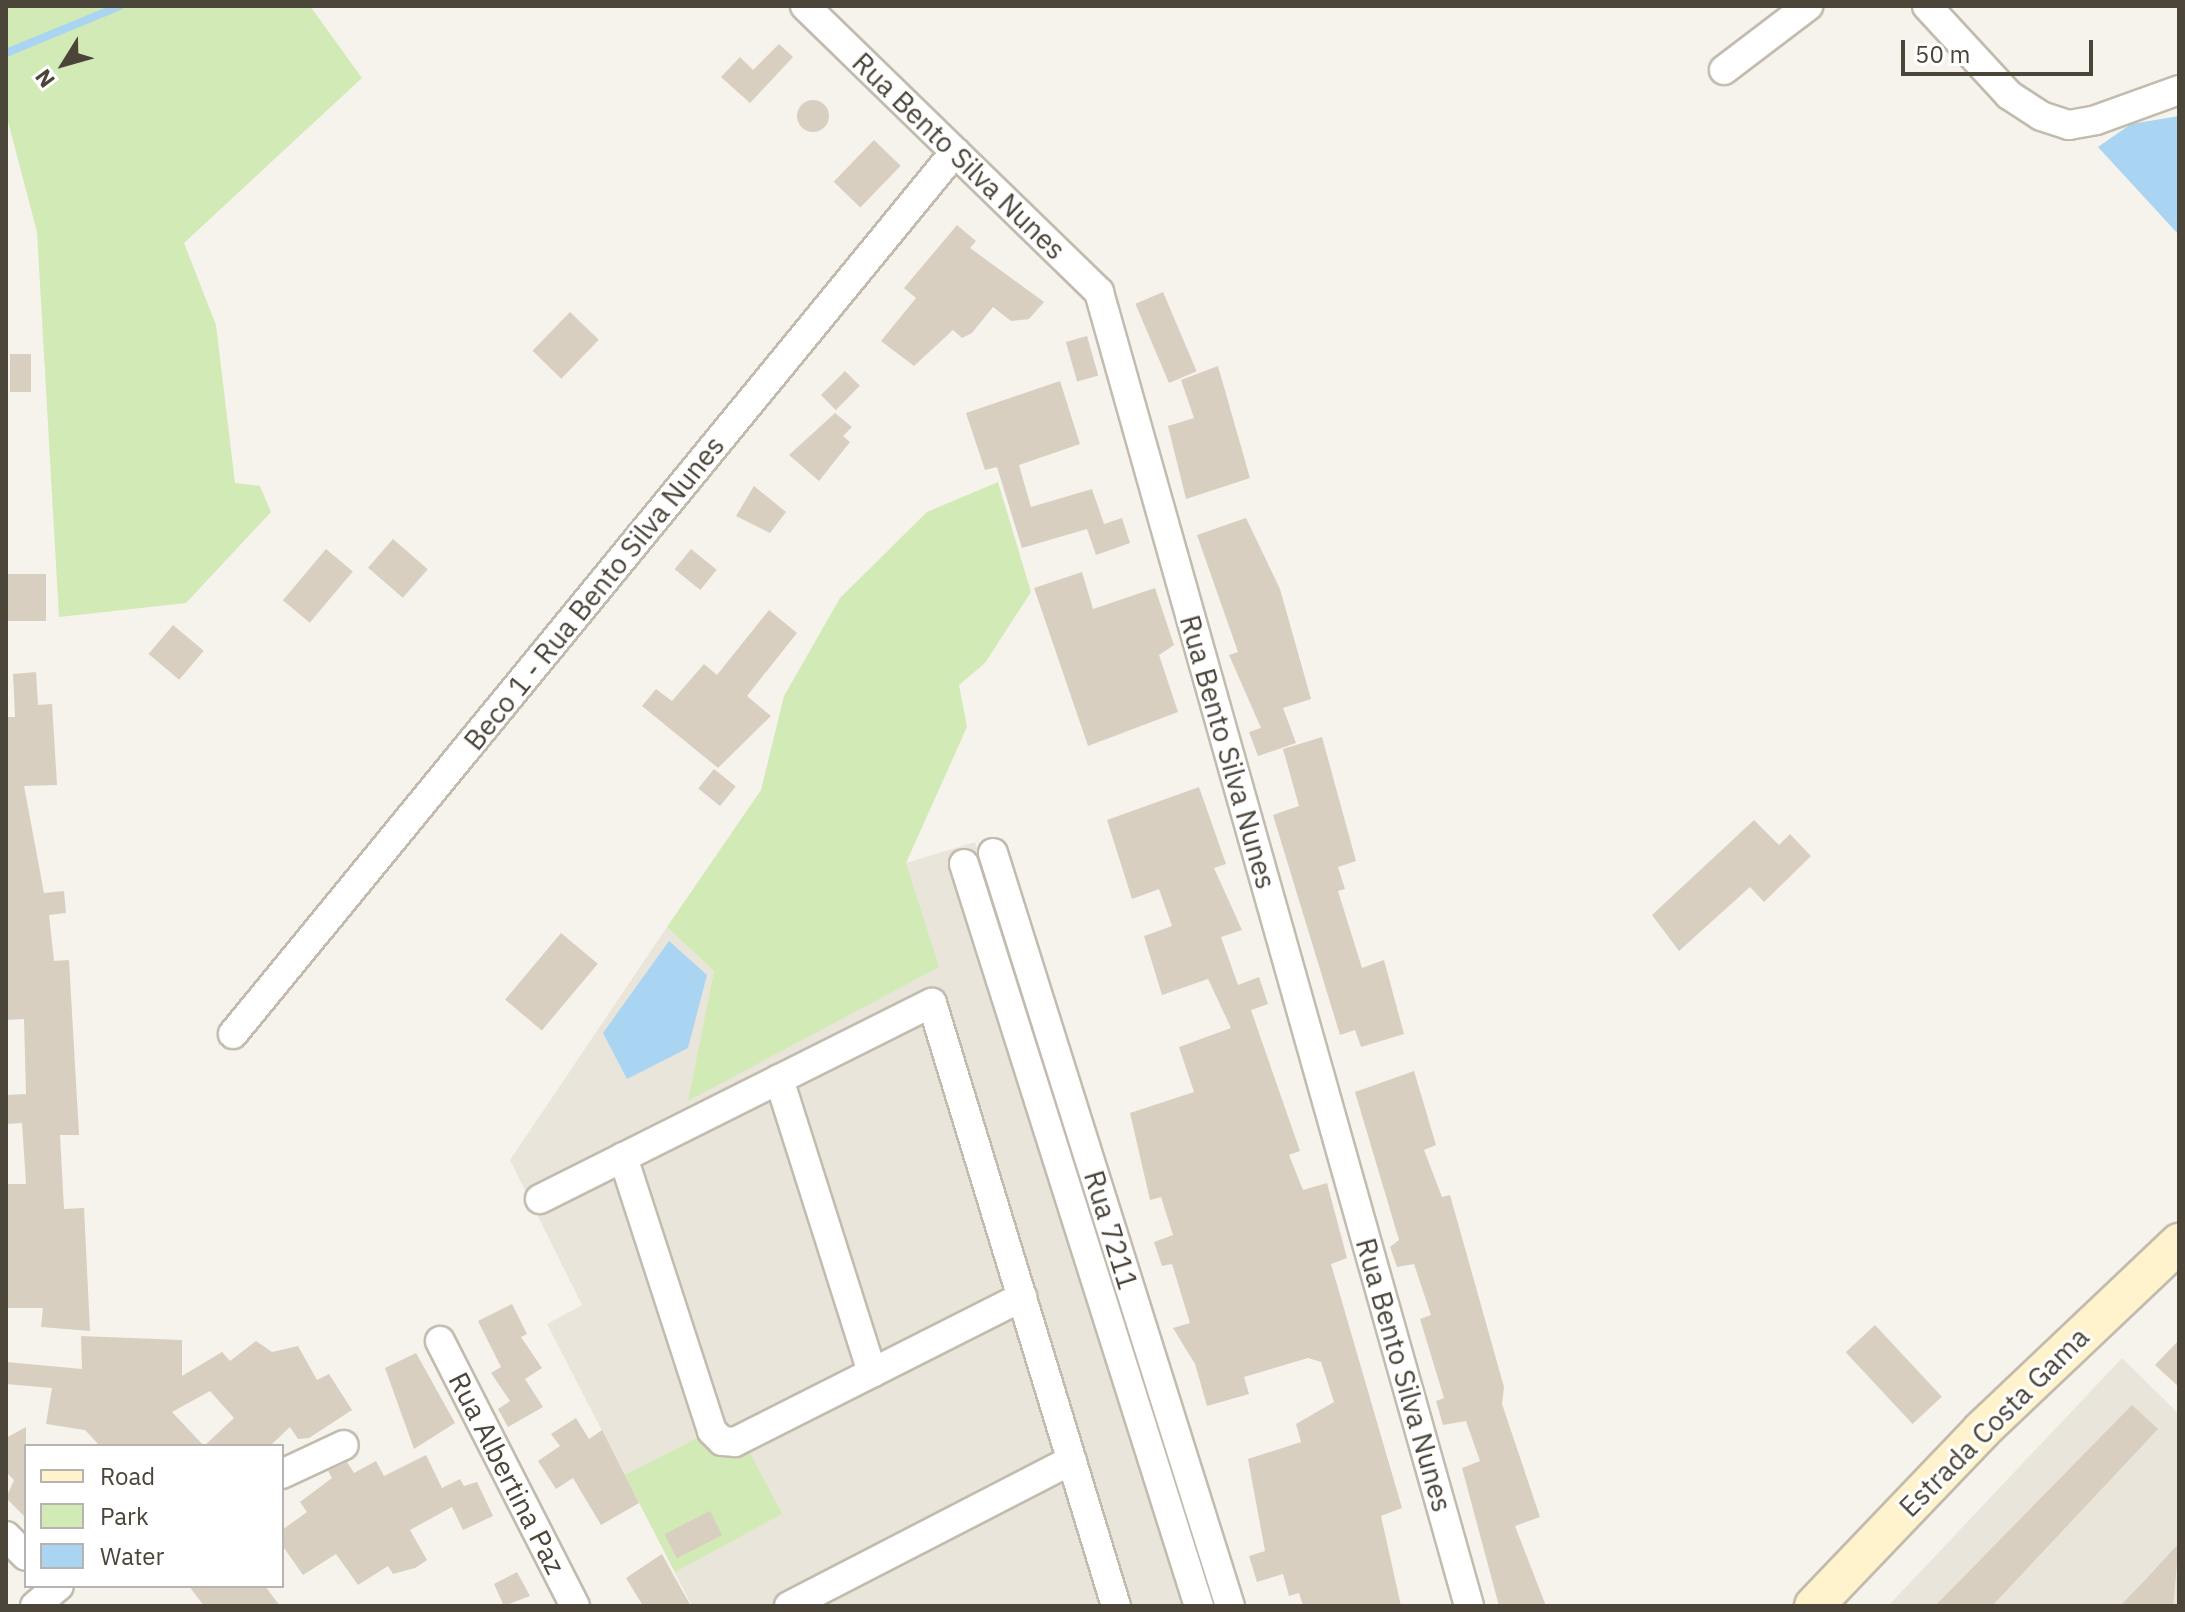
<!DOCTYPE html>
<html>
<head>
<meta charset="utf-8">
<style>
  body { margin:0 }
  #map { position:relative; width:2185px; height:1612px; overflow:hidden; background:#f6f3ec; font-family:"IBM Plex Sans",sans-serif }
  div>[style] { position:absolute }
  [style*='--x'] { left:calc(var(--x)*1px); top:calc(var(--y)*1px); width:calc(var(--w)*1px); rotate:calc(var(--a)*1deg) }
  .residential>* { inset:0; background:#eae5da }
  .green>* { inset:0; background:#d2eab5 }
  .water>* { inset:0; background:#a9d4f2 }
  .stream>* { height:8px; margin:-4px; padding:0 4px; transform-origin:4px; border-radius:4px; background:#a9d4f2 }
  .building>* { inset:0; background:#d8cfc1; transform-origin:0 0 }
  .round { border-radius:50% }
  .roads { filter:drop-shadow(2px 0 #c2bbae) drop-shadow(-2px 0 #c2bbae) drop-shadow(0 2px #c2bbae) drop-shadow(0 -2px #c2bbae) }
  .minor>* { height:28px; margin:-14px; padding:0 14px; transform-origin:14px; border-radius:14px; background:#fff }
  .secondary>* { height:38px; margin:-19px; padding:0 19px; transform-origin:19px; border-radius:19px; background:#fff3cd }
  span { translate:-50% -50%; white-space:nowrap; text-align:center; line-height:1.15; -webkit-text-stroke:6px #fff; paint-order:stroke }
  .street-label { font-size:28px; color:#4b4439 }
  .frame { position:absolute; inset:0; border:8px solid #4b4439; pointer-events:none }
  .legend { position:absolute; left:24px; top:1444px; width:260px; height:144px; box-sizing:border-box; background:#fff; border:2px solid #b7b4b0; margin:0; padding:10px 14px; list-style:none; font-size:24px; color:#4b4439 }
  .legend li { display:flex; align-items:center; gap:16px; height:40px }
  .legend b { width:40px; border:2px solid #b7b4b0 }
  .north { position:absolute; left:24px; top:24px; width:80px; height:80px; -webkit-text-stroke:6px #fff; paint-order:stroke; rotate:233deg; font-size:22px; font-weight:700; line-height:32px; text-align:center; color:#4b4439 }
  .north::after { content:''; display:block; margin:auto; width:28px; height:36px; background:#4b4439; clip-path:polygon(50% 0,100% 100%,50% 72%,0 100%) }
  .scale { position:absolute; left:1901px; top:40px; width:192px; height:36px; box-sizing:border-box; border:4px solid #4b4439; border-top:0; padding-left:10px; font-size:24px; line-height:28px; white-space:nowrap; color:#4b4439; -webkit-text-stroke:6px #fff; paint-order:stroke }
</style>
</head>
<body>
<div id="map">
  <div class="residential">
    <i style="clip-path:polygon(975px 842px,1213px 1606px,692px 1606px,547px 1324px,582px 1305px,510px 1160px,667px 927px,714px 971px,689px 1100px,906px 863px)"></i>
    <i style="clip-path:polygon(2122px 1358px,2179px 1414px,2179px 1606px,1888px 1606px)"></i>
  </div>
  <div class="green">
    <i style="clip-path:polygon(6px 6px,310px 6px,362px 78px,184px 243px,216px 325px,235px 483px,260px 486px,271px 512px,186px 603px,59px 617px,37px 232px,6px 114px)"></i>
    <i style="clip-path:polygon(998px 482px,1031px 592px,985px 663px,959px 685px,967px 727px,906px 863px,939px 967px,688px 1101px,714px 971px,667px 927px,761px 790px,784px 696px,840px 598px,927px 512px)"></i>
    <i style="clip-path:polygon(699px 1437px,721px 1454px,749px 1451px,782px 1514px,675px 1572px,625px 1475px)"></i>
  </div>
  <div class="water">
    <i style="clip-path:polygon(2179px 116px,2179px 235px,2098px 147px,2131px 124px)"></i>
    <i style="clip-path:polygon(669px 941px,707px 975px,688px 1048px,627px 1079px,603px 1033px)"></i>
  </div>
  <div class="stream">
    <i style="--x:6;--y:53;--w:123;--a:-22.4"></i>
  </div>
  <div class="building">
    <i style="clip-path:polygon(779px 44px,793px 57px,750px 103px,721px 77px,740px 57px,753px 70px)"></i>
    <i class="round" style="left:797px;top:100px;width:32px;height:32px"></i>
    <i style="left:874px;top:140px;width:37px;height:58px;rotate:44deg"></i>
    <i style="clip-path:polygon(957px 225px,976px 241px,970px 248px,1044px 302px,1029px 319px,1011px 321px,993px 307px,972px 333px,962px 338px,953px 330px,914px 366px,881px 341px,916px 298px,904px 288px)"></i>
    <i style="left:1163px;top:292px;width:86px;height:30px;rotate:67deg"></i>
    <i style="left:570px;top:312px;width:40px;height:54px;rotate:44deg"></i>
    <i style="left:1087px;top:336px;width:41px;height:22px;rotate:74deg"></i>
    <i style="left:10px;top:354px;width:21px;height:38px"></i>
    <i style="clip-path:polygon(1218px 366px,1250px 478px,1186px 499px,1168px 426px,1194px 418px,1181px 380px)"></i>
    <i style="left:845px;top:371px;width:21px;height:34px;rotate:45deg"></i>
    <i style="clip-path:polygon(1060px 381px,1080px 444px,1019px 465px,1031px 507px,1092px 489px,1104px 524px,1122px 518px,1130px 543px,1096px 555px,1087px 529px,1022px 548px,997px 467px,985px 470px,966px 413px)"></i>
    <i style="clip-path:polygon(835px 413px,852px 427px,843px 436px,850px 442px,819px 481px,789px 455px)"></i>
    <i style="clip-path:polygon(754px 486px,786px 512px,770px 533px,736px 516px)"></i>
    <i style="clip-path:polygon(1246px 518px,1280px 589px,1311px 699px,1283px 708px,1296px 743px,1258px 756px,1249px 732px,1261px 728px,1229px 655px,1238px 652px,1197px 535px)"></i>
    <i style="left:393px;top:539px;width:46px;height:38px;rotate:41deg"></i>
    <i style="left:326px;top:549px;width:35px;height:67px;rotate:40deg"></i>
    <i style="left:691px;top:549px;width:33px;height:26px;rotate:39deg"></i>
    <i style="clip-path:polygon(1082px 572px,1093px 609px,1155px 588px,1174px 645px,1159px 655px,1178px 712px,1088px 746px,1034px 588px)"></i>
    <i style="left:6px;top:574px;width:40px;height:47px"></i>
    <i style="clip-path:polygon(769px 610px,797px 633px,747px 696px,771px 716px,718px 768px,642px 706px,656px 689px,672px 701px,704px 664px,717px 675px)"></i>
    <i style="left:173px;top:625px;width:40px;height:38px;rotate:40deg"></i>
    <i style="clip-path:polygon(36px 672px,38px 705px,52px 704px,57px 785px,24px 786px,44px 893px,64px 891px,66px 913px,49px 915px,54px 961px,69px 960px,79px 1135px,60px 1135px,64px 1209px,84px 1208px,90px 1331px,41px 1327px,43px 1308px,6px 1308px,6px 1184px,26px 1184px,22px 1123px,6px 1124px,6px 1095px,26px 1094px,24px 1019px,6px 1020px,6px 717px,15px 717px,13px 674px)"></i>
    <i style="clip-path:polygon(1322px 737px,1356px 861px,1338px 867px,1345px 889px,1338px 891px,1362px 968px,1384px 960px,1404px 1034px,1361px 1047px,1355px 1030px,1340px 1035px,1273px 815px,1299px 806px,1283px 749px)"></i>
    <i style="left:714px;top:769px;width:28px;height:25px;rotate:39deg"></i>
    <i style="clip-path:polygon(1199px 787px,1226px 864px,1214px 868px,1242px 930px,1221px 937px,1238px 985px,1259px 977px,1268px 1004px,1251px 1010px,1300px 1151px,1289px 1155px,1303px 1190px,1327px 1183px,1347px 1258px,1331px 1264px,1402px 1508px,1381px 1516px,1401px 1606px,1303px 1606px,1299px 1593px,1289px 1596px,1283px 1574px,1257px 1582px,1249px 1556px,1265px 1551px,1248px 1459px,1301px 1442px,1296px 1424px,1334px 1402px,1321px 1362px,1308px 1358px,1244px 1377px,1249px 1394px,1207px 1406px,1195px 1364px,1173px 1328px,1190px 1323px,1172px 1264px,1162px 1266px,1154px 1242px,1173px 1235px,1161px 1197px,1150px 1200px,1130px 1113px,1194px 1092px,1179px 1047px,1231px 1028px,1208px 979px,1162px 995px,1144px 936px,1172px 926px,1159px 889px,1132px 899px,1107px 820px)"></i>
    <i style="clip-path:polygon(1754px 820px,1779px 845px,1790px 834px,1811px 856px,1764px 902px,1750px 887px,1679px 951px,1652px 915px)"></i>
    <i style="left:561px;top:933px;width:48px;height:87px;rotate:40deg"></i>
    <i style="clip-path:polygon(1414px 1071px,1436px 1145px,1424px 1150px,1442px 1197px,1450px 1195px,1504px 1387px,1502px 1404px,1540px 1517px,1515px 1526px,1546px 1606px,1499px 1606px,1462px 1468px,1480px 1461px,1466px 1421px,1443px 1425px,1436px 1401px,1444px 1398px,1420px 1319px,1431px 1315px,1414px 1264px,1397px 1267px,1390px 1247px,1399px 1240px,1355px 1092px)"></i>
    <i style="clip-path:polygon(512px 1304px,527px 1334px,521px 1337px,542px 1368px,525px 1379px,543px 1407px,508px 1427px,498px 1409px,510px 1401px,491px 1373px,501px 1367px,478px 1321px)"></i>
    <i style="left:1875px;top:1325px;width:98px;height:40px;rotate:47deg"></i>
    <i style="clip-path:polygon(81px 1336px,182px 1340px,182px 1376px,222px 1352px,230px 1361px,256px 1341px,272px 1352px,298px 1346px,317px 1380px,329px 1374px,352px 1410px,309px 1438px,298px 1439px,290px 1427px,270px 1446px,204px 1446px,234px 1418px,210px 1391px,172px 1412px,204px 1446px,100px 1446px,85px 1430px,46px 1424px,52px 1388px,6px 1384px,6px 1362px,82px 1369px)"></i>
    <i style="clip-path:polygon(2179px 1340px,2179px 1387px,2155px 1365px)"></i>
    <i style="clip-path:polygon(416px 1353px,455px 1423px,414px 1449px,385px 1368px)"></i>
    <i style="clip-path:polygon(2132px 1405px,2158px 1429px,1992px 1606px,1935px 1606px)"></i>
    <i style="clip-path:polygon(576px 1418px,589px 1439px,602px 1430px,639px 1503px,601px 1525px,573px 1478px,556px 1489px,538px 1461px,560px 1446px,551px 1434px)"></i>
    <i style="clip-path:polygon(26px 1427px,26px 1518px,6px 1498px,14px 1480px,6px 1472px,6px 1438px)"></i>
    <i style="clip-path:polygon(426px 1455px,442px 1488px,460px 1479px,464px 1486px,477px 1482px,493px 1516px,463px 1530px,452px 1507px,410px 1530px,427px 1560px,415px 1568px,393px 1574px,388px 1566px,358px 1585px,336px 1554px,303px 1575px,282px 1545px,282px 1530px,307px 1512px,300px 1502px,332px 1478px,328px 1471px,347px 1462px,354px 1473px,376px 1461px,384px 1476px)"></i>
    <i style="left:710px;top:1511px;width:27px;height:51px;rotate:63deg"></i>
    <i style="clip-path:polygon(2179px 1543px,2173px 1606px,2120px 1606px,2147px 1578px)"></i>
    <i style="clip-path:polygon(662px 1554px,679px 1585px,691px 1606px,643px 1606px,626px 1578px)"></i>
    <i style="clip-path:polygon(517px 1572px,530px 1596px,504px 1606px,494px 1584px)"></i>
    <i style="clip-path:polygon(189px 1586px,265px 1586px,280px 1606px,204px 1606px)"></i>
  </div>
  <div class="roads">
    <div class="minor">
      <i style="--x:805;--y:6;--w:410;--a:44.2"></i>
      <i style="--x:1099;--y:292;--w:1365;--a:74.27"></i>
      <i style="--x:1927;--y:6;--w:121;--a:47.3"></i>
      <i style="--x:2009;--y:95;--w:38;--a:33"></i>
      <i style="--x:2041;--y:116;--w:29;--a:18"></i>
      <i style="--x:2069;--y:125;--w:27;--a:-10"></i>
      <i style="--x:2096;--y:120;--w:88;--a:-19.9"></i>
      <i style="--x:1724;--y:70;--w:106;--a:-37.3"></i>
      <i style="--x:993;--y:853;--w:789;--a:72.53"></i>
      <i style="--x:964;--y:864;--w:778;--a:72.43"></i>
      <i style="--x:233;--y:1034;--w:1140;--a:-50.7"></i>
      <i style="--x:779;--y:1079;--w:308;--a:72.4"></i>
      <i style="--x:623;--y:1157;--w:288;--a:72"></i>
      <i style="--x:712;--y:1431;--w:14;--a:45"></i>
      <i style="--x:722;--y:1441;--w:13;--a:4"></i>
      <i style="--x:735;--y:1442;--w:322;--a:-26.8"></i>
      <i style="--x:540;--y:1199;--w:438;--a:-26.6"></i>
      <i style="--x:932;--y:1003;--w:630;--a:73.03"></i>
      <i style="--x:440;--y:1341;--w:297;--a:63"></i>
      <i style="--x:282;--y:1474;--w:68;--a:-25.1"></i>
      <i style="--x:6;--y:1536;--w:28;--a:45"></i>
      <i style="--x:35;--y:1606;--w:31;--a:-40"></i>
      <i style="--x:789;--y:1606;--w:318;--a:-27.3"></i>
    </div>
    <div class="secondary">
      <i style="--x:1814;--y:1606;--w:243;--a:-46.3"></i>
      <i style="--x:1982;--y:1430;--w:272;--a:-43.5"></i>
    </div>
  </div>
  <div class="street-label">
    <span style="left:959px;top:156px;rotate:44deg">Rua Bento Silva Nunes</span>
    <span style="left:594px;top:593px;rotate:-51deg">Beco 1 - Rua Bento Silva Nunes</span>
    <span style="left:1228px;top:752px;rotate:74deg">Rua Bento Silva Nunes</span>
    <span style="left:1111px;top:1230px;rotate:73deg">Rua 7211</span>
    <span style="left:1404px;top:1375px;rotate:74deg">Rua Bento Silva Nunes</span>
    <span style="left:1994px;top:1422px;rotate:-45deg">Estrada Costa Gama</span>
    <span style="left:507px;top:1473px;rotate:63deg">Rua Albertina Paz</span>
  </div>
  <div class="frame"></div>
  <ul class="legend">
  <li><b style="height:10px;background:#fff3cd"></b>Road</li>
  <li><b style="height:22px;background:#d2eab5"></b>Park</li>
  <li><b style="height:22px;background:#a9d4f2"></b>Water</li>
  </ul>
  <div class="north">N</div>
  <div class="scale">50 m</div>
</div>
</body>
</html>
